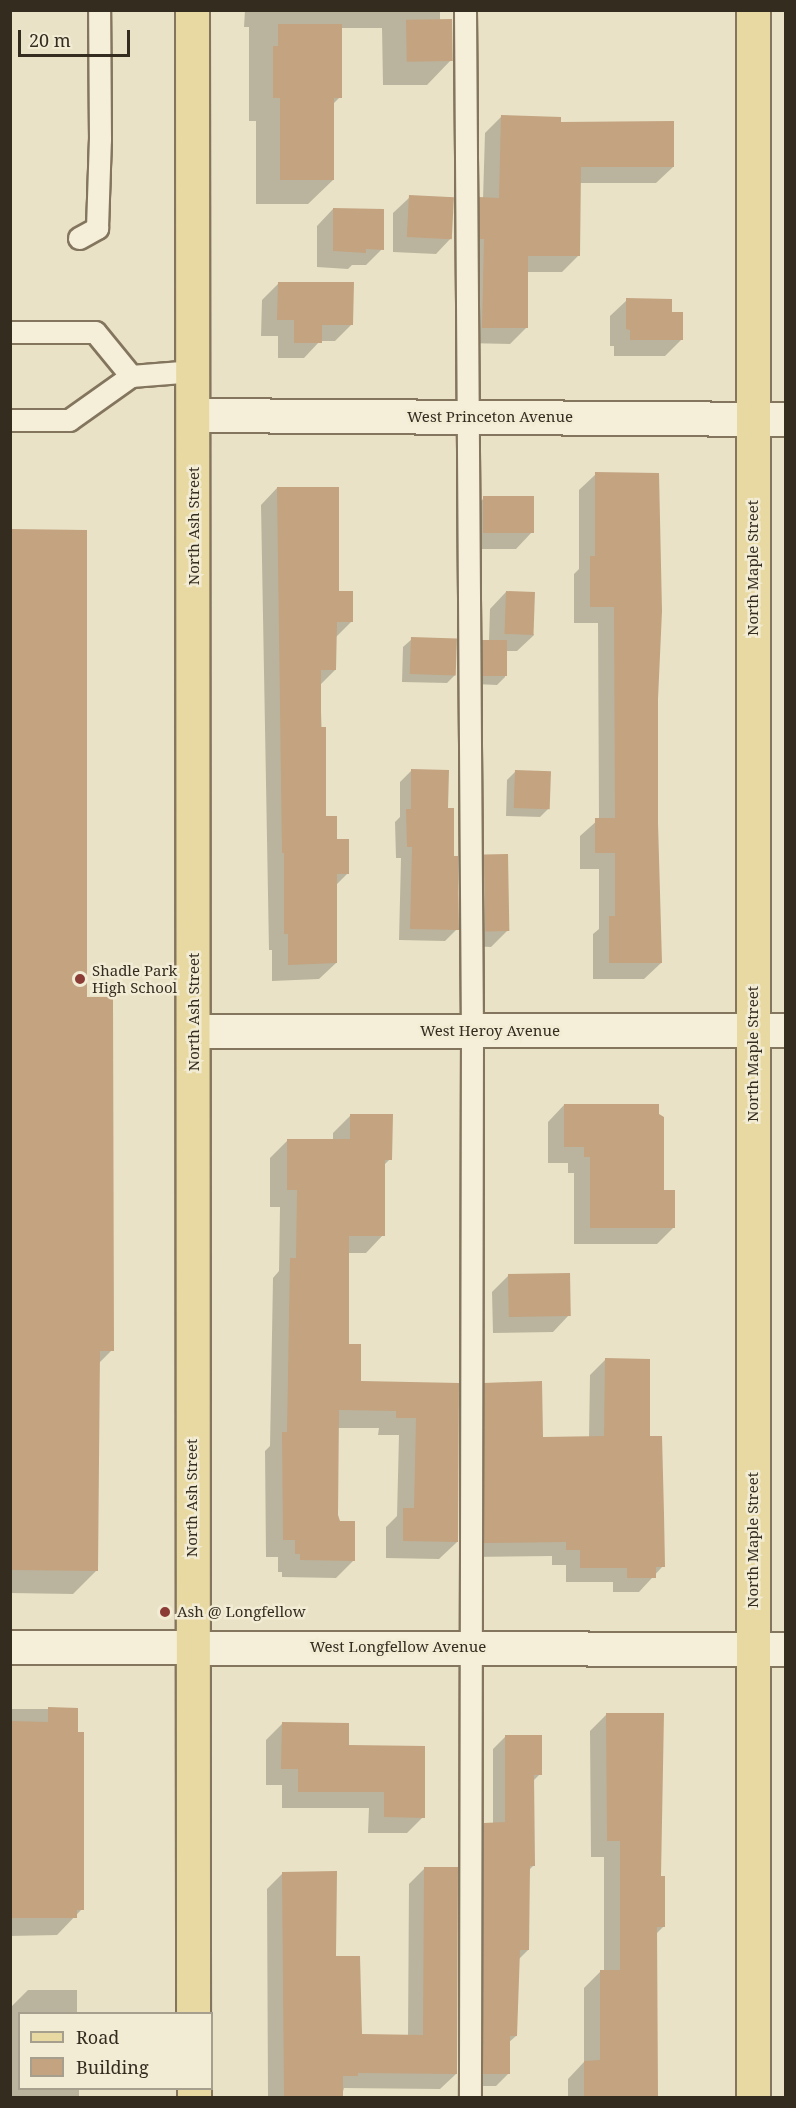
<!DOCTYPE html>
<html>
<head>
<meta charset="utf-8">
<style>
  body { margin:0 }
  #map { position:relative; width:796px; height:2108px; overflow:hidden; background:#e9e2c6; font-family:"Noto Serif",serif }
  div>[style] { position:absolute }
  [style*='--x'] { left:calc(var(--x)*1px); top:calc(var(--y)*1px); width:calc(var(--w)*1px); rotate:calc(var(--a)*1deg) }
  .shadow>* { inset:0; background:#0003 }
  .building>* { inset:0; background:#c3a380; transform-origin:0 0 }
  .roads { filter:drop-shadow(2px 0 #83755e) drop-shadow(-2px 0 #83755e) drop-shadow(0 2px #83755e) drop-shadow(0 -2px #83755e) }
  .service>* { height:21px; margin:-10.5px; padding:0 10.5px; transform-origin:10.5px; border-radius:10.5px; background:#f5efd9 }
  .minor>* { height:33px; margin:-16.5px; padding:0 16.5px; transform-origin:16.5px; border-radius:16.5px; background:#f5efd9 }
  .primary>* { height:33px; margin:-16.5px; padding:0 16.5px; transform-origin:16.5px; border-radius:16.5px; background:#e8d9a2 }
  .dots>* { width:16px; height:16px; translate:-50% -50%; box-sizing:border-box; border:3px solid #f2ecd5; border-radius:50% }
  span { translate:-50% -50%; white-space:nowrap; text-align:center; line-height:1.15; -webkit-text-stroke:5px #f2ecd5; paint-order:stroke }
  .street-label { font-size:15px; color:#352c20 }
  .poi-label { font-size:15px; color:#352c20 }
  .left { translate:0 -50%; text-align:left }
  .frame { position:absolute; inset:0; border:12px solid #352c20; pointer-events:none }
  .legend { position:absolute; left:18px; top:2012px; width:195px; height:78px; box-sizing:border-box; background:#f2ecd5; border:2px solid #a69f8d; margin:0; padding:8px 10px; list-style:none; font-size:18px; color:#352c20 }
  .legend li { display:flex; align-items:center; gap:12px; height:30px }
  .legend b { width:30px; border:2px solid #a69f8d }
  .scale { position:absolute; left:18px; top:30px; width:112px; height:27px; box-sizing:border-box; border:3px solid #352c20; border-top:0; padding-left:8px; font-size:18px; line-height:21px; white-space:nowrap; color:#352c20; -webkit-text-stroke:4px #f2ecd5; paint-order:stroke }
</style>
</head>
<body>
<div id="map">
  <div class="shadow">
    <i style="clip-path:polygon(245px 10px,440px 10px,440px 21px,451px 60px,427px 85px,383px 85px,382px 28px,341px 28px,340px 97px,333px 104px,333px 180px,308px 204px,256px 204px,256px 121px,249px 121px,249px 27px,244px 27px)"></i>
    <i style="clip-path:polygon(502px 116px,559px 124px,673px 167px,656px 183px,579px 183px,578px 256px,562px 272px,527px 272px,526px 328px,510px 344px,466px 343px,463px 215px,480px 199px,483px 199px,485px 133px)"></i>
    <i style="clip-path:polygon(410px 197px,452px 237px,436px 254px,393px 252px,393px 213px)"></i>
    <i style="clip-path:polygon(333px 209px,382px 249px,366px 265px,352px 265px,348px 269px,317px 267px,317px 226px)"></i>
    <i style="clip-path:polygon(278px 284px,352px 324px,335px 341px,320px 341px,304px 358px,278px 358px,278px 336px,261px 336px,262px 300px)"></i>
    <i style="clip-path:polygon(627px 300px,671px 313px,682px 339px,665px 356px,614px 356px,614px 346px,610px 346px,610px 316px)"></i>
    <i style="clip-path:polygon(596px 474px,656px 699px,656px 823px,661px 963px,644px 979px,593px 979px,593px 934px,599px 929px,599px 869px,580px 869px,580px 836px,599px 819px,598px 623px,574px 623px,574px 574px,579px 569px,579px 490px)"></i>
    <i style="clip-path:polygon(277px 488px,338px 592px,351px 622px,335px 638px,335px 670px,320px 685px,325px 818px,348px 873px,336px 885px,336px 963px,319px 979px,272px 981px,272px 950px,269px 950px,261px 505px)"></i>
    <i style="clip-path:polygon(483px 499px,532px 532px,516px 549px,468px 549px,467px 516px)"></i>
    <i style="clip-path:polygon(10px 531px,85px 999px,112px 1350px,98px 1364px,96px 1571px,73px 1594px,10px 1593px)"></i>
    <i style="clip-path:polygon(506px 592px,534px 635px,517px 651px,505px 651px,505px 677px,497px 685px,475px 684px,474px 649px,483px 641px,489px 641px,490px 609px)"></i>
    <i style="clip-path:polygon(412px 639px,455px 675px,447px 683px,402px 682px,403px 647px)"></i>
    <i style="clip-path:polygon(412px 770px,447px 810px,457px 929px,445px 941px,399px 940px,401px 858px,396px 858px,395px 822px,400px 817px,400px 782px)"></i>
    <i style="clip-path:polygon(515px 772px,548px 809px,540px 817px,506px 816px,507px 780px)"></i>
    <i style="clip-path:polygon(484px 856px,508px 930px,491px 947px,468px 946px,468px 873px)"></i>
    <i style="clip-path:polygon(564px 1105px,663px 1191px,673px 1228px,657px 1244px,574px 1244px,574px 1173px,568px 1173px,568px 1163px,548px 1163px,548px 1122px)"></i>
    <i style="clip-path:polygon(351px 1115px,390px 1159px,383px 1166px,383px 1235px,366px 1253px,348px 1253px,348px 1346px,359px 1383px,457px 1385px,457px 1542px,439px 1559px,386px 1558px,386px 1527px,397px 1516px,399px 1435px,378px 1435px,379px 1428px,337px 1428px,337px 1515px,353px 1561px,336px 1578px,282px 1577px,282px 1572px,278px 1572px,278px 1557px,266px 1557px,265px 1451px,270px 1446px,273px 1278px,279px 1271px,280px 1207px,270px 1207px,270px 1158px,288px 1140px,333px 1140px,333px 1133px)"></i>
    <i style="clip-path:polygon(509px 1275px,569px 1315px,553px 1332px,493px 1333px,492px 1292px)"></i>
    <i style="clip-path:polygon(605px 1360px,663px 1566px,639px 1592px,613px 1592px,613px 1582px,566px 1582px,566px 1565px,552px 1565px,552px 1556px,469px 1557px,470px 1400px,485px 1384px,542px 1439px,589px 1438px,590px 1375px)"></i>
    <i style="clip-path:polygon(10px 1709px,76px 1709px,82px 1909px,57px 1935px,10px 1936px)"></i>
    <i style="clip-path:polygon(607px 1714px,659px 1878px,664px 1926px,656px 1934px,657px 2098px,568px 2098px,568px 2079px,584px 2062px,584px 1988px,600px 1972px,604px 1972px,604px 1857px,591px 1857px,590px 1731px)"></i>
    <i style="clip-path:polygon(282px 1724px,348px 1747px,423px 1817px,407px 1833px,368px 1833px,369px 1808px,282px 1808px,282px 1785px,266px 1785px,266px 1740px)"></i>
    <i style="clip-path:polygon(505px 1737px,540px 1774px,532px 1782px,534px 1865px,529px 1870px,528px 1950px,518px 1960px,516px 2036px,508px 2043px,508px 2074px,496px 2086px,471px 2086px,472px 1837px,485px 1824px,493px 1824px,493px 1749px)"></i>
    <i style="clip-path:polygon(425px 1868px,456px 2074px,440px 2089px,344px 2088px,341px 2098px,268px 2098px,267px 1889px,283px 1873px,335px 1958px,360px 2035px,408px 2037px,409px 1884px)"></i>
    <i style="clip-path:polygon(28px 1990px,77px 1990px,77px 2014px,20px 2014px,20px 2088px,79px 2088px,79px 2098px,10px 2098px,10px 2008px)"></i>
  </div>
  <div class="building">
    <i style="left:452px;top:19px;width:42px;height:46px;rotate:89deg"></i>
    <i style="clip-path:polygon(278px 24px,342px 24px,342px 98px,334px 98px,334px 180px,280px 180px,280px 98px,273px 98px,273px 46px,278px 46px)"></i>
    <i style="clip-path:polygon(501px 115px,561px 117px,561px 122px,674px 121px,674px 167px,581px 167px,580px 256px,528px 256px,528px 328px,482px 328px,484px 239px,479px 239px,479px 197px,499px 198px)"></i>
    <i style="left:409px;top:195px;width:45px;height:42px;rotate:3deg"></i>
    <i style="clip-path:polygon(333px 208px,384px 209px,384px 250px,366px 249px,366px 253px,333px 251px)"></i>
    <i style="clip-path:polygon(278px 282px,354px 282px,353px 325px,322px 325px,322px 343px,294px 343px,294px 320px,277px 320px)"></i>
    <i style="clip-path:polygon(626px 298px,672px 299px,672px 312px,683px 312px,683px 340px,630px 340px,630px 330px,626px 329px)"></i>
    <i style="clip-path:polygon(595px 472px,659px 473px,662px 611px,658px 699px,658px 823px,662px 963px,609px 963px,609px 916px,615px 916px,615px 853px,595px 853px,595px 818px,615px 818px,614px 607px,590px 607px,590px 556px,595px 556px)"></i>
    <i style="clip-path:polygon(277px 487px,339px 487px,339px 591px,353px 591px,353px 622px,337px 622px,336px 670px,321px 670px,321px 727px,326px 727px,326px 816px,337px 816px,337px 839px,349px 839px,349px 874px,337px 874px,337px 963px,288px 965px,288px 934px,284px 934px,284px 853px,282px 853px)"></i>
    <i style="left:534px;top:496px;width:37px;height:51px;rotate:90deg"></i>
    <i style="clip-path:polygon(10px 529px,87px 530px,87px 997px,113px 997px,114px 1351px,100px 1351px,98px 1571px,10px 1570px)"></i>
    <i style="left:506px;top:591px;width:29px;height:43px;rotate:2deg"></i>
    <i style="left:411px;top:637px;width:46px;height:37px;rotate:2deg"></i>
    <i style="left:482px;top:640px;width:25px;height:36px"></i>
    <i style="clip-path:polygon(411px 769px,449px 770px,448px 808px,454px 808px,454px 856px,458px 856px,459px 930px,410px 929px,412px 847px,407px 847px,406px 809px,411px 809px)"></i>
    <i style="left:515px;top:770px;width:36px;height:38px;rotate:2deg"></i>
    <i style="left:508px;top:854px;width:77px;height:24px;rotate:89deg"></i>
    <i style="clip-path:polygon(564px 1104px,659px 1104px,659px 1114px,664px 1117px,664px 1190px,675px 1190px,675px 1228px,590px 1228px,590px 1157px,584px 1157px,584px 1147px,564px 1147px)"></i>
    <i style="clip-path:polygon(350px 1114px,393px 1114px,392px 1160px,385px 1160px,385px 1236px,349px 1236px,349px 1344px,361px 1344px,361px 1381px,459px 1383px,458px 1542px,403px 1541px,403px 1508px,414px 1508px,416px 1418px,396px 1418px,396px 1411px,339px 1410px,338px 1515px,340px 1521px,355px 1521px,355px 1561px,300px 1560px,300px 1554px,295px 1554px,295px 1540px,283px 1540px,282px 1432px,287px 1432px,290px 1258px,296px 1258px,297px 1190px,287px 1190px,287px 1139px,350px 1139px)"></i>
    <i style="left:570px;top:1273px;width:43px;height:62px;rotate:89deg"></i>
    <i style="clip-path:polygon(605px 1358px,650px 1359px,650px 1436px,662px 1436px,664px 1514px,665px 1567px,656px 1567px,656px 1578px,627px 1578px,627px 1568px,580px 1568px,580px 1550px,566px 1550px,566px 1542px,484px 1543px,484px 1383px,542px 1381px,543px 1437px,604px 1436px)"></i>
    <i style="clip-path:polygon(48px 1707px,78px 1708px,78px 1732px,84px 1732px,84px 1910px,77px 1910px,77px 1918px,10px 1918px,10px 1721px,48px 1722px)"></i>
    <i style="clip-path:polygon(606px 1713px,664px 1713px,661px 1876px,665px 1876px,665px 1927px,657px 1927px,658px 2097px,584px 2097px,584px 2061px,600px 2060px,600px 1970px,620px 1970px,620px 1841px,607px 1841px)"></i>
    <i style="clip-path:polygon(282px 1722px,349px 1723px,349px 1745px,425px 1746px,425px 1818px,384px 1817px,384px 1792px,298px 1792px,298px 1769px,281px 1769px)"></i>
    <i style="clip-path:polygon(505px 1735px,542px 1735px,542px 1775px,534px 1775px,535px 1866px,530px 1866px,529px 1950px,520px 1950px,517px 2036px,510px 2036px,510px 2074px,483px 2074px,484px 1823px,505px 1822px)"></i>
    <i style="clip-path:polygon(424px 1867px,458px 1867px,457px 2074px,358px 2073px,358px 2076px,343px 2076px,343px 2097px,284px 2097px,282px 1872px,337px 1871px,336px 1956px,360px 1956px,362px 2034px,423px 2035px)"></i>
  </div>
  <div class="roads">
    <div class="service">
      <i style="--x:465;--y:10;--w:1021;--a:89.61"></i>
      <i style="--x:472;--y:1031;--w:1067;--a:90.11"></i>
      <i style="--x:79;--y:238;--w:21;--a:-29"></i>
      <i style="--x:97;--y:228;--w:89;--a:-88.1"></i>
      <i style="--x:100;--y:139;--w:129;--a:-90.4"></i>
      <i style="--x:10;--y:332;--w:85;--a:0"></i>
      <i style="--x:95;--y:332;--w:57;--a:50.7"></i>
      <i style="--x:10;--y:420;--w:59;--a:0"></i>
      <i style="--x:69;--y:420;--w:76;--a:-35.4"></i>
      <i style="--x:131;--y:376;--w:63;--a:-4.5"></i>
    </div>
    <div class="minor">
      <i style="--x:194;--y:415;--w:592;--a:0.39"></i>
      <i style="--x:194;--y:1031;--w:592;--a:-0.1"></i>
      <i style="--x:10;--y:1647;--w:776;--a:0.15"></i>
    </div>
    <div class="primary">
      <i style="--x:192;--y:10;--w:2004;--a:89.97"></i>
      <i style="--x:194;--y:2088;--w:10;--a:90"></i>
      <i style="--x:753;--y:2098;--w:2088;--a:-90"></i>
    </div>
  </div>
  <div class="dots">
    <i style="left:80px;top:979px;background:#8b3c34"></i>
    <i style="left:165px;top:1612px;background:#8b3c34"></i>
  </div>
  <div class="street-label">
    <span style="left:490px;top:417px">West Princeton Avenue</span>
    <span style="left:194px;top:526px;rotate:-90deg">North Ash Street</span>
    <span style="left:753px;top:568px;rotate:-90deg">North Maple Street</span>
    <span style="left:194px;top:1012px;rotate:-90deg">North Ash Street</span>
    <span style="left:490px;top:1031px">West Heroy Avenue</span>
    <span style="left:753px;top:1054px;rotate:-90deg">North Maple Street</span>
    <span style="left:192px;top:1498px;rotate:-90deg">North Ash Street</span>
    <span style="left:753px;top:1540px;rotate:-90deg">North Maple Street</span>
    <span style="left:398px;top:1647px">West Longfellow Avenue</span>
  </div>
  <div class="poi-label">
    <span class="left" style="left:92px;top:979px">Shadle Park<br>High School</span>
    <span class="left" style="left:177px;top:1612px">Ash @ Longfellow</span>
  </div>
  <div class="frame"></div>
  <ul class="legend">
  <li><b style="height:8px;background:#e8d9a2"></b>Road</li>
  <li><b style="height:16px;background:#c3a380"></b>Building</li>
  </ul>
  <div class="scale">20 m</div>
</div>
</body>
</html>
